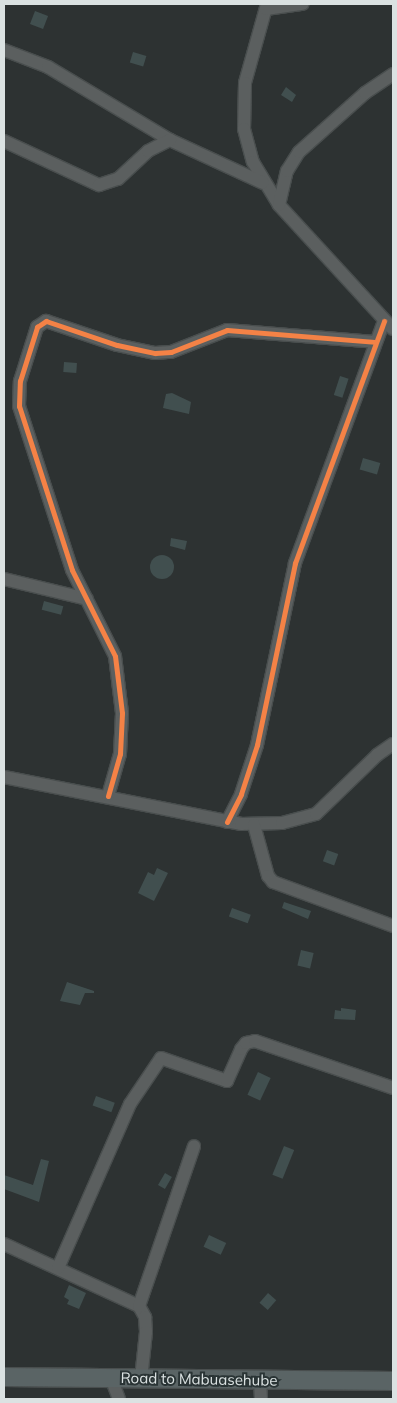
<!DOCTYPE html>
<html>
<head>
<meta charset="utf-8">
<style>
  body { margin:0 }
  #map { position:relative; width:397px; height:1403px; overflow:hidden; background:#2d3232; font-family:Mulish,sans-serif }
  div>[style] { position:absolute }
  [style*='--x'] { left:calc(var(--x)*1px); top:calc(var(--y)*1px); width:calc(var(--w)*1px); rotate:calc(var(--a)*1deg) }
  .building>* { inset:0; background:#414f4f; transform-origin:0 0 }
  .round { border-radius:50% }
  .roads { filter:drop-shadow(1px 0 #494e4e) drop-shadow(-1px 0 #494e4e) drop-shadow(0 1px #494e4e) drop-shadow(0 -1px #494e4e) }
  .street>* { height:12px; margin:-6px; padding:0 6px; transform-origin:6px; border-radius:6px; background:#5b5f5f }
  .secondary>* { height:18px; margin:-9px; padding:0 9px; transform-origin:9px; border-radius:9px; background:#5a6465 }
  .cycleway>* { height:5px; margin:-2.5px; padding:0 2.5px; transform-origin:2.5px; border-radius:2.5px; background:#f48246 }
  span { translate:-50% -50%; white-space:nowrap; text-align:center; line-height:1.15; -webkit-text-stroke:4px #2a3435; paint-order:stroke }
  .street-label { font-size:15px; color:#dbe2e2 }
  .frame { position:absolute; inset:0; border:5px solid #dbe2e2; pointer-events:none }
</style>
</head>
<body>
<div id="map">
  <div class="building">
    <i style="left:35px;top:11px;width:14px;height:14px;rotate:21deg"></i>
    <i style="left:133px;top:52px;width:14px;height:11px;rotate:17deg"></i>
    <i style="clip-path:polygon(286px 87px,296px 95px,292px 102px,281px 95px)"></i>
    <i style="left:64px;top:362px;width:13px;height:10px;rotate:4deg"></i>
    <i style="left:340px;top:376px;width:9px;height:20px;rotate:18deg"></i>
    <i style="clip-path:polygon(172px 393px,191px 402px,189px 414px,163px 408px,166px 394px)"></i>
    <i style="left:363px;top:458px;width:18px;height:12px;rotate:16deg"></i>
    <i style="clip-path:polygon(171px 538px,187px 541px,185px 550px,170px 546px)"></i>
    <i class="round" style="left:150px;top:555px;width:24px;height:24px"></i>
    <i style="left:44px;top:601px;width:20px;height:9px;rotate:15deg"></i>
    <i style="left:327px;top:850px;width:12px;height:12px;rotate:20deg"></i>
    <i style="clip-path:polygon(157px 868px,168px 873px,154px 901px,138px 893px,148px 872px,154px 875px)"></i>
    <i style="clip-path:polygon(284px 902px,311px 911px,308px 919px,282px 908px)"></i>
    <i style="left:232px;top:908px;width:20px;height:9px;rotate:20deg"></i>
    <i style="left:301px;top:950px;width:13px;height:16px;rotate:13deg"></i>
    <i style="clip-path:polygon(67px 982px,94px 991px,94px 993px,85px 993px,80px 1005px,60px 1001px)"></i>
    <i style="clip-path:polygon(341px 1008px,356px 1010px,355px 1020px,334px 1019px,335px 1010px,341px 1011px)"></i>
    <i style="left:258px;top:1072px;width:14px;height:25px;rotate:25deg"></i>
    <i style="left:96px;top:1096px;width:20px;height:10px;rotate:20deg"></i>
    <i style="left:284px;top:1146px;width:11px;height:31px;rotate:22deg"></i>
    <i style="clip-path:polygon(41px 1159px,49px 1161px,39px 1202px,4px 1189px,4px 1175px,33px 1185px)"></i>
    <i style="left:165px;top:1173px;width:8px;height:14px;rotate:30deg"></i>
    <i style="left:209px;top:1235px;width:19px;height:13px;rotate:25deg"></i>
    <i style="clip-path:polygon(69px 1285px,86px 1293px,79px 1309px,67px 1304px,69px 1300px,64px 1297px)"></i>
    <i style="left:268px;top:1293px;width:11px;height:13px;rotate:41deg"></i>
  </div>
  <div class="roads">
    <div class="street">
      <i style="--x:267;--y:4;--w:82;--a:105.6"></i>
      <i style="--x:245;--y:83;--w:46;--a:91.2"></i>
      <i style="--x:244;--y:129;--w:34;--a:75"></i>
      <i style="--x:253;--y:162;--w:50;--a:58.8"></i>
      <i style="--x:279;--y:205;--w:168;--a:47.4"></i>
      <i style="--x:266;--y:9;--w:37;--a:-8"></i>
      <i style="--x:4;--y:50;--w:47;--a:21.1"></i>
      <i style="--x:48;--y:67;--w:142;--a:30.9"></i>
      <i style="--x:170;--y:140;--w:102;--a:24.8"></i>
      <i style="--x:4;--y:141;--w:105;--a:24.9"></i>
      <i style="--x:99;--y:185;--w:20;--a:-18"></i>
      <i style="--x:118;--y:179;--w:41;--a:-43"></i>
      <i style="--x:148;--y:151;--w:25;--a:-27"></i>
      <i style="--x:279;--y:205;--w:35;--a:-77"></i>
      <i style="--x:287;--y:171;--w:22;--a:-58"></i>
      <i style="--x:299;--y:152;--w:89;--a:-41.8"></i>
      <i style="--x:365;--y:93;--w:34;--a:-34"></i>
      <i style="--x:4;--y:579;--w:85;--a:13.5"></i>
      <i style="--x:4;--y:777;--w:242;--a:11.2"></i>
      <i style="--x:241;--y:824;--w:41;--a:-1.4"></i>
      <i style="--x:282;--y:823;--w:35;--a:-15"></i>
      <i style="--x:316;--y:814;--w:85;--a:-44"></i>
      <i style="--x:377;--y:755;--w:19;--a:-35"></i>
      <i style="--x:108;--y:796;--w:44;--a:-74.1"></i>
      <i style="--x:120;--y:754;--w:41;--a:-87.2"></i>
      <i style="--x:122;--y:713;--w:57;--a:-97"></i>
      <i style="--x:115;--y:656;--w:96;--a:-116.6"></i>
      <i style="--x:72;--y:570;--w:172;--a:-107.9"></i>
      <i style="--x:19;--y:406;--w:25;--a:-88"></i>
      <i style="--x:20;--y:381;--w:57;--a:-72.5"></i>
      <i style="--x:37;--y:327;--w:11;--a:-34"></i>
      <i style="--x:46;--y:321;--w:75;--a:18.7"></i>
      <i style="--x:117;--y:345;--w:39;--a:12"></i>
      <i style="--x:155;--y:353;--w:16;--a:-4"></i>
      <i style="--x:171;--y:352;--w:60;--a:-21.4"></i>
      <i style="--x:227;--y:330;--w:148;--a:4.6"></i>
      <i style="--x:227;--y:822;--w:31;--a:-63"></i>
      <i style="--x:241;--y:794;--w:52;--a:-71.9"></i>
      <i style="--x:257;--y:745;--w:186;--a:-78.2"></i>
      <i style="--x:295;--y:563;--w:258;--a:-69.8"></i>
      <i style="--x:254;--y:825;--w:53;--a:74.6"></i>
      <i style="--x:268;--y:876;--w:8;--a:50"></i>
      <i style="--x:273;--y:882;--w:128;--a:20.1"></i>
      <i style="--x:4;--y:1244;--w:149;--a:24.7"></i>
      <i style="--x:139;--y:1306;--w:13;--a:61"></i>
      <i style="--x:145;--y:1317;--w:15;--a:86"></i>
      <i style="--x:146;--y:1332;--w:47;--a:96.1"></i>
      <i style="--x:58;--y:1268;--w:179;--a:-66.3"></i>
      <i style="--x:130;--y:1104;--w:55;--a:-56"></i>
      <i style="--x:161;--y:1058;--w:70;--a:19.2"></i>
      <i style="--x:227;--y:1081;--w:35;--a:-66"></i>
      <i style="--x:241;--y:1049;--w:8;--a:-50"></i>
      <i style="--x:246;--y:1043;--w:9;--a:-13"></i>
      <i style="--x:255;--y:1041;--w:146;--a:18.8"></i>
      <i style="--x:139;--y:1306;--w:169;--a:-71"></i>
      <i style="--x:111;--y:1378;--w:22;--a:69"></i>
      <i style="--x:260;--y:1380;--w:19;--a:87"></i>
    </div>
    <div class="secondary">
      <i style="--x:4;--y:1377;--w:389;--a:0.6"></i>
    </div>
  </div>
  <div class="cycleway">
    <i style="--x:108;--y:796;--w:44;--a:-74.1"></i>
    <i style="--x:120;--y:754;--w:41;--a:-87.2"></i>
    <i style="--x:122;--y:713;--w:57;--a:-97"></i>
    <i style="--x:115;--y:656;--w:96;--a:-116.6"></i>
    <i style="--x:72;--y:570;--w:172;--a:-107.9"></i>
    <i style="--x:19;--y:406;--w:25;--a:-88"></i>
    <i style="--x:20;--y:381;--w:57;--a:-72.5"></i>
    <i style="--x:37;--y:327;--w:11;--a:-34"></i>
    <i style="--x:46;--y:321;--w:75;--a:18.7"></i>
    <i style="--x:117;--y:345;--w:39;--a:12"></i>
    <i style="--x:155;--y:353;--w:16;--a:-4"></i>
    <i style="--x:171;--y:352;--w:60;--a:-21.4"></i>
    <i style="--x:227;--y:330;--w:148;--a:4.6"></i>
    <i style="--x:227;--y:822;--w:31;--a:-63"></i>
    <i style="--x:241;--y:794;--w:52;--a:-71.9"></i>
    <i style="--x:257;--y:745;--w:186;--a:-78.2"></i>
    <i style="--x:295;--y:563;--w:258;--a:-69.8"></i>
  </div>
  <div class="street-label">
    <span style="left:199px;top:1379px;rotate:1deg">Road to Mabuasehube</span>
  </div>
  <div class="frame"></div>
</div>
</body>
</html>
